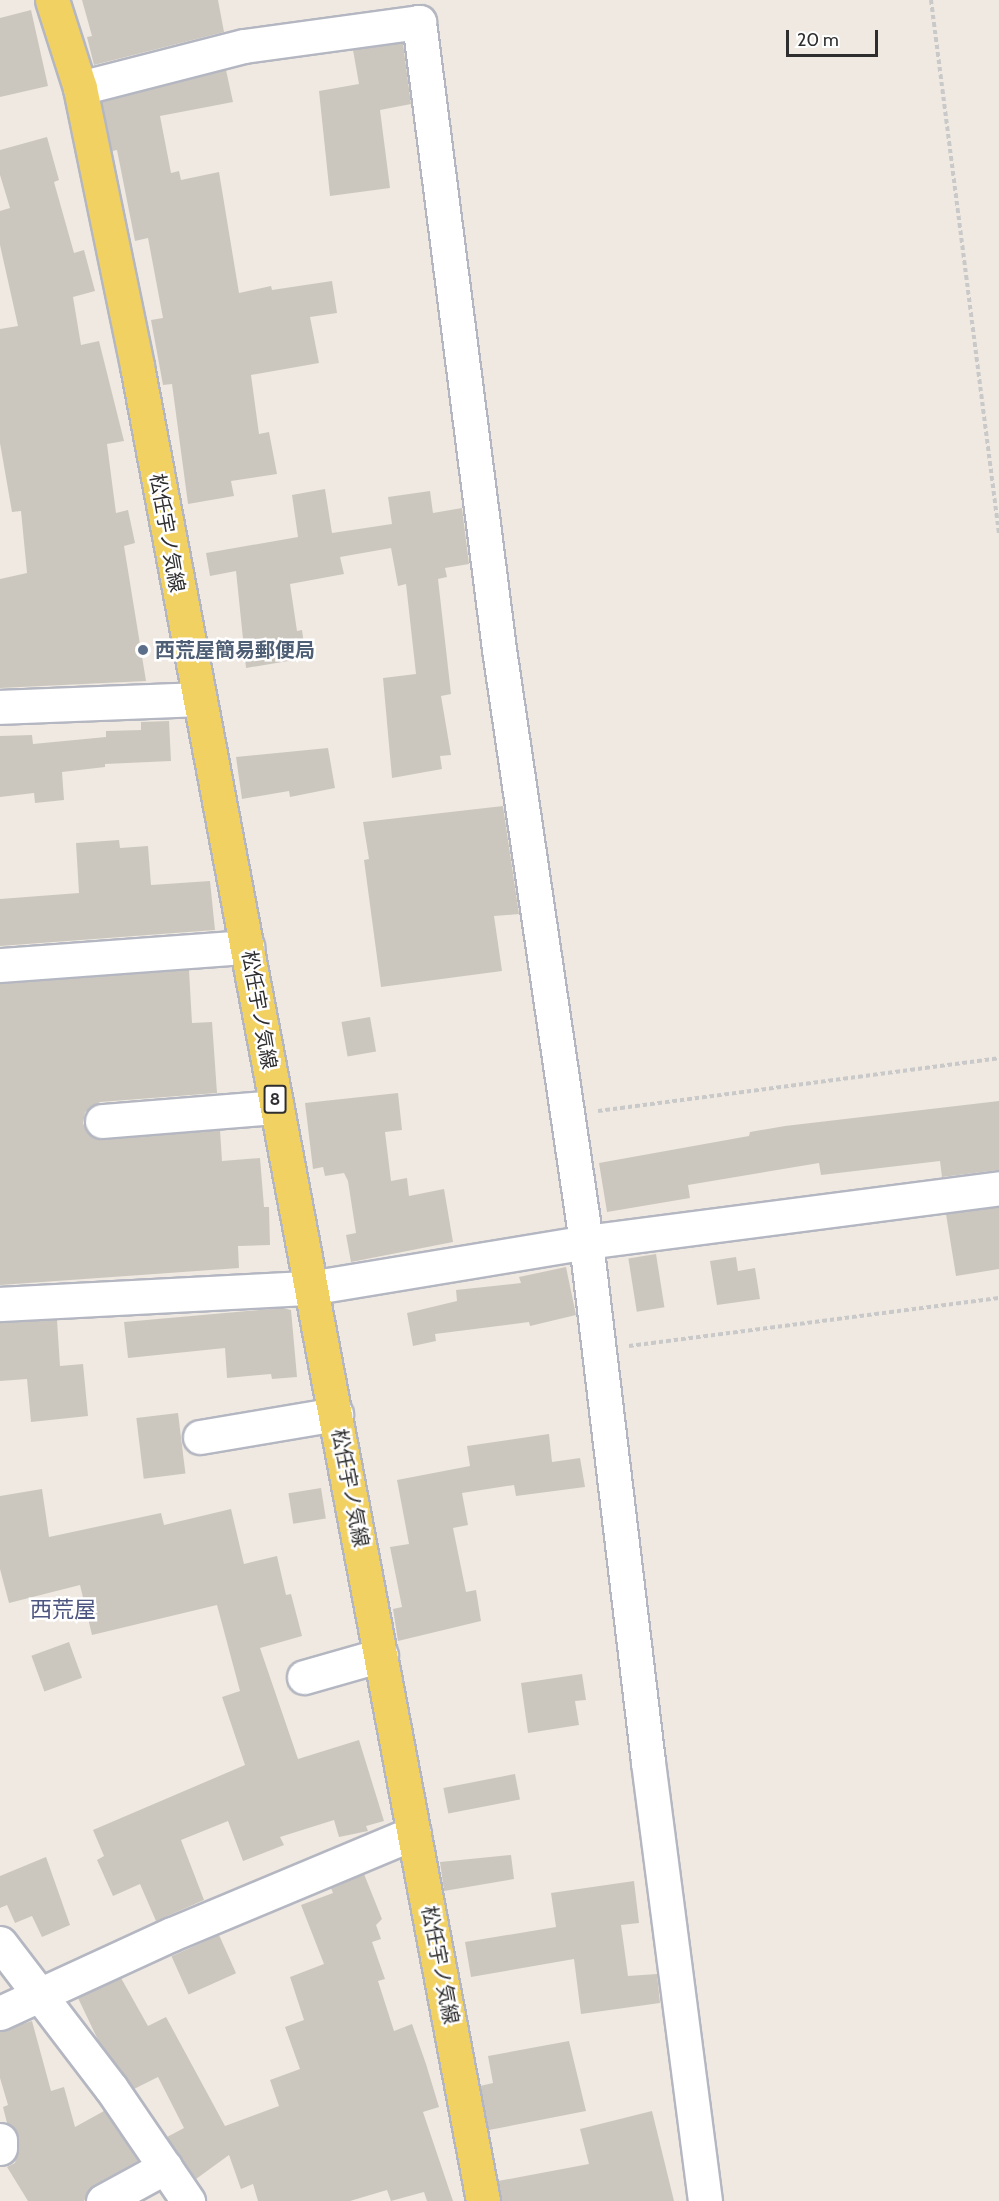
<!DOCTYPE html>
<html>
<head>
<meta charset="utf-8">
<style>
  body { margin:0 }
  #map { position:relative; width:999px; height:2201px; overflow:hidden; background:#efe9e1; font-family:Cabin,"Noto Sans JP",sans-serif }
  div>[style] { position:absolute }
  [style*='--x'] { left:calc(var(--x)*1px); top:calc(var(--y)*1px); width:calc(var(--w)*1px); rotate:calc(var(--a)*1deg) }
  .building>* { inset:0; background:#cbc7bf; transform-origin:0 0 }
  .path>* { height:4px; margin-top:-2px; transform-origin:0; background:repeating-linear-gradient(90deg,#c9c9c9 0 4.5px,transparent 0 7.5px) }
  .roads { filter:drop-shadow(2px 0 #b4b7c1) drop-shadow(-2px 0 #b4b7c1) drop-shadow(0 2px #b4b7c1) drop-shadow(0 -2px #b4b7c1) }
  .minor>* { height:33px; margin:-16.5px; padding:0 16.5px; transform-origin:16.5px; border-radius:16.5px; background:#fff }
  .major>* { height:33px; margin:-16.5px; padding:0 16.5px; transform-origin:16.5px; border-radius:16.5px; background:#f2d163 }
  .dots>* { width:16px; height:16px; translate:-50% -50%; box-sizing:border-box; border:3px solid #fff; border-radius:50% }
  span { translate:-50% -50%; white-space:nowrap; text-align:center; line-height:1.15; -webkit-text-stroke:5px #fff; paint-order:stroke }
  .shield-label span { padding:2px 4px; background:#fff; border:2px solid; border-radius:4px; -webkit-text-stroke-width:0 }
  .shield-label { font-size:18px; color:#2e2e2e; font-weight:700 }
  .street-label { font-size:20px; color:#2e2e2e }
  .service-label { font-size:20px; color:#4e5e75; font-weight:700 }
  .left { translate:0 -50%; text-align:left }
  .quarter-label { font-size:22px; color:#4d5680 }
  .scale { position:absolute; left:786px; top:30px; width:92px; height:27px; box-sizing:border-box; border:3px solid #2e2e2e; border-top:0; padding-left:8px; font-size:18px; line-height:21px; white-space:nowrap; color:#2e2e2e; -webkit-text-stroke:4px #fff; paint-order:stroke }
</style>
</head>
<body>
<div id="map">
  <div class="building">
    <i style="clip-path:polygon(82px 0,218px 0,224px 32px,94px 65px,87px 37px,92px 36px)"></i>
    <i style="clip-path:polygon(31px 10px,48px 86px,0 97px,0 18px)"></i>
    <i style="clip-path:polygon(403px 43px,411px 104px,380px 110px,390px 188px,330px 196px,319px 91px,359px 84px,353px 50px)"></i>
    <i style="clip-path:polygon(226px 70px,233px 102px,160px 116px,171px 173px,179px 171px,181px 180px,219px 172px,239px 293px,271px 286px,272px 290px,332px 281px,337px 313px,310px 317px,319px 363px,251px 375px,259px 434px,269px 432px,277px 474px,231px 481px,234px 496px,188px 504px,172px 384px,163px 385px,151px 320px,163px 318px,148px 238px,135px 241px,117px 150px,112px 151px,102px 102px)"></i>
    <i style="clip-path:polygon(47px 137px,59px 180px,54px 182px,74px 253px,84px 250px,95px 291px,73px 297px,81px 345px,99px 341px,124px 441px,107px 444px,116px 513px,128px 510px,135px 543px,124px 546px,146px 681px,0 688px,0 579px,27px 573px,21px 511px,12px 512px,0 443px,0 329px,18px 326px,0 245px,0 211px,10px 208px,0 175px,0 150px)"></i>
    <i style="clip-path:polygon(325px 489px,332px 533px,392px 524px,388px 497px,430px 491px,433px 513px,462px 508px,469px 564px,445px 568px,447px 577px,438px 579px,451px 694px,441px 696px,451px 755px,440px 756px,442px 769px,392px 778px,383px 678px,416px 674px,406px 584px,398px 586px,391px 548px,340px 557px,344px 574px,290px 584px,297px 631px,302px 630px,306px 658px,246px 668px,236px 571px,210px 576px,206px 553px,298px 537px,292px 495px)"></i>
    <i style="clip-path:polygon(169px 721px,171px 761px,105px 764px,105px 767px,62px 772px,64px 800px,35px 803px,34px 793px,0 797px,0 736px,32px 735px,33px 744px,106px 737px,106px 731px,141px 730px,141px 722px)"></i>
    <i style="clip-path:polygon(328px 748px,335px 788px,290px 797px,289px 791px,242px 799px,236px 757px)"></i>
    <i style="clip-path:polygon(503px 806px,519px 914px,494px 916px,502px 971px,381px 987px,364px 860px,369px 859px,363px 822px)"></i>
    <i style="clip-path:polygon(119px 840px,120px 848px,148px 846px,151px 885px,210px 881px,215px 930px,0 946px,0 899px,79px 893px,76px 843px)"></i>
    <i style="clip-path:polygon(189px 970px,192px 1023px,212px 1022px,217px 1093px,100px 1102px,85px 1112px,83px 1123px,87px 1132px,103px 1140px,220px 1130px,222px 1161px,260px 1158px,264px 1207px,269px 1207px,270px 1245px,238px 1246px,239px 1268px,0 1285px,0 984px)"></i>
    <i style="left:370px;top:1017px;width:35px;height:29px;rotate:80deg"></i>
    <i style="clip-path:polygon(398px 1093px,402px 1130px,385px 1132px,391px 1181px,407px 1178px,409px 1196px,444px 1189px,453px 1242px,351px 1262px,346px 1235px,356px 1233px,348px 1181px,344px 1173px,325px 1176px,323px 1167px,313px 1169px,305px 1103px)"></i>
    <i style="clip-path:polygon(999px 1101px,999px 1170px,942px 1177px,940px 1161px,821px 1175px,819px 1163px,688px 1185px,690px 1198px,607px 1212px,599px 1163px,749px 1136px,750px 1132px,785px 1126px)"></i>
    <i style="clip-path:polygon(999px 1207px,999px 1269px,956px 1276px,946px 1214px)"></i>
    <i style="left:656px;top:1254px;width:54px;height:28px;rotate:81deg"></i>
    <i style="clip-path:polygon(736px 1257px,738px 1271px,755px 1268px,760px 1299px,717px 1305px,710px 1261px)"></i>
    <i style="clip-path:polygon(566px 1267px,576px 1315px,530px 1326px,529px 1322px,435px 1334px,436px 1341px,413px 1346px,407px 1313px,457px 1301px,456px 1290px,521px 1283px,519px 1277px)"></i>
    <i style="clip-path:polygon(282px 1308px,291px 1310px,297px 1377px,272px 1379px,271px 1374px,227px 1378px,225px 1348px,128px 1358px,124px 1322px)"></i>
    <i style="clip-path:polygon(57px 1320px,60px 1366px,83px 1364px,88px 1416px,31px 1422px,27px 1379px,0 1381px,0 1323px)"></i>
    <i style="left:178px;top:1413px;width:61px;height:42px;rotate:83deg"></i>
    <i style="clip-path:polygon(549px 1434px,552px 1462px,580px 1458px,585px 1487px,516px 1496px,514px 1485px,462px 1493px,468px 1525px,453px 1528px,466px 1592px,476px 1590px,481px 1621px,398px 1641px,393px 1609px,402px 1607px,390px 1547px,409px 1544px,397px 1480px,470px 1466px,467px 1446px)"></i>
    <i style="left:321px;top:1488px;width:31px;height:33px;rotate:81deg"></i>
    <i style="clip-path:polygon(42px 1489px,49px 1537px,161px 1513px,164px 1525px,231px 1509px,244px 1564px,277px 1556px,286px 1595px,291px 1594px,302px 1636px,260px 1648px,298px 1759px,359px 1740px,384px 1821px,366px 1826px,368px 1831px,339px 1837px,334px 1820px,280px 1837px,284px 1845px,243px 1861px,228px 1821px,181px 1840px,204px 1900px,156px 1921px,140px 1884px,113px 1896px,97px 1860px,104px 1856px,93px 1830px,245px 1765px,222px 1697px,240px 1691px,217px 1605px,92px 1635px,80px 1585px,9px 1603px,0 1569px,0 1496px)"></i>
    <i style="left:69px;top:1642px;width:38px;height:40px;rotate:70deg"></i>
    <i style="clip-path:polygon(582px 1674px,586px 1700px,575px 1701px,579px 1725px,528px 1733px,521px 1683px)"></i>
    <i style="left:515px;top:1774px;width:26px;height:73px;rotate:79deg"></i>
    <i style="clip-path:polygon(511px 1855px,514px 1879px,444px 1891px,440px 1862px)"></i>
    <i style="clip-path:polygon(46px 1857px,70px 1925px,42px 1937px,32px 1916px,15px 1923px,7px 1905px,0 1908px,0 1876px)"></i>
    <i style="clip-path:polygon(364px 1874px,382px 1919px,376px 1925px,381px 1939px,372px 1942px,385px 1979px,378px 1981px,394px 2031px,412px 2024px,426px 2064px,439px 2107px,423px 2112px,453px 2201px,427px 2201px,424px 2192px,391px 2201px,387px 2190px,350px 2201px,258px 2201px,253px 2184px,241px 2189px,229px 2155px,196px 2179px,167px 2137px,184px 2128px,158px 2077px,134px 2089px,99px 2042px,78px 1998px,121px 1978px,148px 2026px,166px 2017px,225px 2126px,279px 2106px,270px 2080px,300px 2069px,285px 2027px,304px 2020px,290px 1977px,324px 1964px,301px 1905px,333px 1893px,331px 1888px)"></i>
    <i style="clip-path:polygon(634px 1881px,639px 1923px,621px 1925px,628px 1976px,657px 1974px,660px 2003px,581px 2014px,574px 1959px,471px 1977px,465px 1942px,556px 1927px,551px 1893px)"></i>
    <i style="left:219px;top:1935px;width:42px;height:52px;rotate:66deg"></i>
    <i style="clip-path:polygon(32px 2021px,51px 2091px,64px 2087px,75px 2127px,104px 2111px,138px 2161px,94px 2185px,84px 2201px,28px 2201px,7px 2167px,15px 2163px,19px 2140px,16px 2130px,7px 2123px,3px 2107px,8px 2105px,0 2078px,0 2031px)"></i>
    <i style="clip-path:polygon(569px 2041px,586px 2111px,489px 2130px,480px 2086px,493px 2083px,488px 2056px)"></i>
    <i style="clip-path:polygon(652px 2111px,674px 2201px,501px 2201px,498px 2181px,589px 2164px,580px 2129px)"></i>
  </div>
  <div class="path">
    <i style="--x:931;--y:0;--w:538;--a:82.74"></i>
    <i style="--x:598;--y:1111;--w:404;--a:-7.5"></i>
    <i style="--x:629;--y:1346;--w:373;--a:-7.4"></i>
  </div>
  <div class="roads">
    <div class="minor">
      <i style="--x:80;--y:88;--w:169;--a:-14.4"></i>
      <i style="--x:244;--y:46;--w:177;--a:-7.8"></i>
      <i style="--x:419;--y:22;--w:632;--a:82.73"></i>
      <i style="--x:499;--y:649;--w:599;--a:81.65"></i>
      <i style="--x:586;--y:1242;--w:524;--a:83.2"></i>
      <i style="--x:648;--y:1762;--w:443;--a:82.6"></i>
      <i style="--x:0;--y:707;--w:197;--a:-2.3"></i>
      <i style="--x:0;--y:965;--w:248;--a:-4.2"></i>
      <i style="--x:102;--y:1121;--w:175;--a:-4.6"></i>
      <i style="--x:0;--y:1304;--w:309;--a:-3"></i>
      <i style="--x:309;--y:1288;--w:281;--a:-9.4"></i>
      <i style="--x:586;--y:1242;--w:417;--a:-7.4"></i>
      <i style="--x:200;--y:1437;--w:138;--a:-9.6"></i>
      <i style="--x:304;--y:1677;--w:80;--a:-15.9"></i>
      <i style="--x:0;--y:1943;--w:183;--a:52.6"></i>
      <i style="--x:111;--y:2088;--w:137;--a:55.7"></i>
      <i style="--x:0;--y:2013;--w:189;--a:-24.7"></i>
      <i style="--x:172;--y:1934;--w:262;--a:-22.7"></i>
      <i style="--x:0;--y:2140;--w:8;--a:90"></i>
      <i style="--x:103;--y:2201;--w:71;--a:-28.7"></i>
    </div>
    <div class="major">
      <i style="--x:52;--y:0;--w:92;--a:72.3"></i>
      <i style="--x:80;--y:88;--w:284;--a:78.4"></i>
      <i style="--x:137;--y:366;--w:1867;--a:79.32"></i>
    </div>
  </div>
  <div class="dots">
    <i style="left:143px;top:650px;background:#5c6f8a"></i>
  </div>
  <div class="shield-label">
    <span style="left:275px;top:1099px">8</span>
  </div>
  <div class="street-label">
    <span style="left:167px;top:533px;rotate:80deg">松任宇ノ気線</span>
    <span style="left:259px;top:1010px;rotate:80deg">松任宇ノ気線</span>
    <span style="left:350px;top:1488px;rotate:79deg">松任宇ノ気線</span>
    <span style="left:440px;top:1965px;rotate:79deg">松任宇ノ気線</span>
  </div>
  <div class="service-label">
    <span class="left" style="left:155px;top:650px">西荒屋簡易郵便局</span>
  </div>
  <div class="quarter-label">
    <span style="left:63px;top:1610px">西荒屋</span>
  </div>
  <div class="scale">20 m</div>
</div>
</body>
</html>
